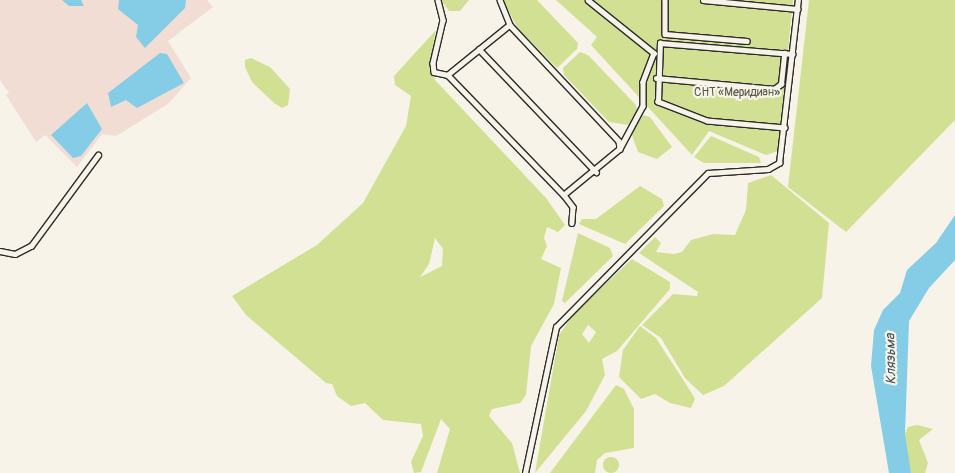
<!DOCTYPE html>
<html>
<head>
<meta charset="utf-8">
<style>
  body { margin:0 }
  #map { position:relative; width:955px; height:473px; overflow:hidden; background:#f7f3e8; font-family:Pangolin,sans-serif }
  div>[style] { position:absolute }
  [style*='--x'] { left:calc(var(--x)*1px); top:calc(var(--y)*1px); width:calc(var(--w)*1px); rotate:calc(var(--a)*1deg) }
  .built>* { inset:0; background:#f2ddd4 }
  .green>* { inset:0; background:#d2e094 }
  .round { border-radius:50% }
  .water>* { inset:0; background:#85cde6 }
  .roads { filter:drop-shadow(1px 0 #2b2b2b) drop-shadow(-1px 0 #2b2b2b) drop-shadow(0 1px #2b2b2b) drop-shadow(0 -1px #2b2b2b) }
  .street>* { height:4.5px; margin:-2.25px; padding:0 2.25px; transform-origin:2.25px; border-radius:2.25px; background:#f7f3e8 }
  span { translate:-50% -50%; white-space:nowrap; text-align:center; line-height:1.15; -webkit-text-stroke:4.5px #f7f3e8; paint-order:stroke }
  .park-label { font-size:12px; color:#555845 }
  .water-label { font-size:14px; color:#42545a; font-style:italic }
</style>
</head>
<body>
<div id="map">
  <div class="built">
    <i style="clip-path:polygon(0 0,207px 0,213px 7px,168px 41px,191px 78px,168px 104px,116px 136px,102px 134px,77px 167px,45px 135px,36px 142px,6px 95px,9px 93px,0 80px)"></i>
  </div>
  <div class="green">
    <i style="clip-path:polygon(441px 0,469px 0,460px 11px,449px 11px)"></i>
    <i style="clip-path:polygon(503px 0,537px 0,578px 43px,577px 49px,557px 68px,517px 27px)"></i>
    <i style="clip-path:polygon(556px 0,793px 0,778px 151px,766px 155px,709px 131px,692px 155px,591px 45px,597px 37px)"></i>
    <i style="clip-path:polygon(809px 0,955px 0,955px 120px,846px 232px,788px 187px)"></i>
    <i style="clip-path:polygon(evenodd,436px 30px,430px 62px,435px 80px,546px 198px,565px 225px,558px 232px,547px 227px,544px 238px,547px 246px,541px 259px,561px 268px,554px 304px,531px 346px,526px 395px,520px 403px,492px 409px,489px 416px,512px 443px,520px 473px,437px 473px,450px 429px,441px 419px,421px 472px,414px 473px,411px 462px,423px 436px,421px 424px,383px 420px,365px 403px,351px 406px,337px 396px,332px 384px,326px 383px,246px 315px,232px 296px,317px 245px,363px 203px,406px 126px,411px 96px,395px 85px,394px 76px,436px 30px,435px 238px,443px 249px,442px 266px,420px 277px,429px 264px,435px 238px)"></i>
    <i style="clip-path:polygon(580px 52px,588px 55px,635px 104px,638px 110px,628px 125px,609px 122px,564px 75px,563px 68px)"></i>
    <i style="clip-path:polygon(251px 58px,270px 67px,290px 89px,288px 105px,282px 108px,274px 103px,252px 82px,245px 67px,245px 60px)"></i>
    <i style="clip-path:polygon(643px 115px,650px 117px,672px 147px,657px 159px,638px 152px,634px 141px,631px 132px)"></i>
    <i style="clip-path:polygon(711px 136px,759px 157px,761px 163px,704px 163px,694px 157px)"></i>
    <i style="clip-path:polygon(771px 175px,829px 223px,822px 298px,724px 386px,703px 395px,685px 378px,661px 338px,642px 325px,673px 294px,697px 296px,698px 292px,639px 253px,655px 237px,661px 243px,656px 252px,674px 254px,682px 252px,691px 240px,713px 234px,735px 235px,746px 210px,748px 183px)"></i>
    <i style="clip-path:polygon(640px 186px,662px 199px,664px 206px,625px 244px,579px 224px,582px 219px,596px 219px)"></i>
    <i style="clip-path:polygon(578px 233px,610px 248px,613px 256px,565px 303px,562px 301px)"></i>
    <i style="clip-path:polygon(evenodd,632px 259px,670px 282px,670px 289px,617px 351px,602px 359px,605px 375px,586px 411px,535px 473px,559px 335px,575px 312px,632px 259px,588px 325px,596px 332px,589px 343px,582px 334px,588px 325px)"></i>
    <i style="clip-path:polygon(640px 326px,656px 338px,691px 392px,695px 399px,691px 408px,670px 403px,655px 394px,641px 399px,619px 377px,623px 350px)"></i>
    <i style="clip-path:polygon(616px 385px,624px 389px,634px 409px,634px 448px,605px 453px,597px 460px,595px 473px,550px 473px)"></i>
    <i style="clip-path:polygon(917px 425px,933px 429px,919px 440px,928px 463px,925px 473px,911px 473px,905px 450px,905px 434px,908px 427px)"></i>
    <i class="round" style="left:603px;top:457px;width:16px;height:16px"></i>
  </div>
  <div class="water">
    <i style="clip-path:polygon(62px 0,81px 0,84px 6px,69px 6px)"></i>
    <i style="clip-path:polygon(119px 0,186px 0,185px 8px,145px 48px,136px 37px,138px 25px,118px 9px)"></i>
    <i style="clip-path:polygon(160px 53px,167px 54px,184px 83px,137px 108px,126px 100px,111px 107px,108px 93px)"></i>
    <i style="clip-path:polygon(87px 103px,102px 129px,81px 156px,73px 158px,51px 135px)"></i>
    <i style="clip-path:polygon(955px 215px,955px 260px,929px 288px,909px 321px,905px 434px,911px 473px,889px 473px,871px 366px,874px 330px,883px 310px,900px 293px,907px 270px,936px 243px)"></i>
  </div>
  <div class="roads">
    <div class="street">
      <i style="--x:438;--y:0;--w:21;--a:76"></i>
      <i style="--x:443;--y:20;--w:44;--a:103.1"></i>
      <i style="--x:433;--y:63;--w:9;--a:84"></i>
      <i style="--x:434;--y:72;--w:14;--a:12"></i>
      <i style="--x:500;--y:0;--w:27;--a:68"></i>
      <i style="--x:510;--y:25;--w:159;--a:46.8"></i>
      <i style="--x:619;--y:141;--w:8;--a:83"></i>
      <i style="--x:620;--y:149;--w:72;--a:140.6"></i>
      <i style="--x:564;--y:195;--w:15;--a:53"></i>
      <i style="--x:573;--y:207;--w:16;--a:94"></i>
      <i style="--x:588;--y:0;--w:85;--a:38.8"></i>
      <i style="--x:654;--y:53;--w:31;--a:111"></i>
      <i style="--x:643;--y:82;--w:24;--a:90"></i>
      <i style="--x:643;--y:106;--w:47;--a:118.2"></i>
      <i style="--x:665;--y:0;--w:34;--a:90"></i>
      <i style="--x:665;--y:34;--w:82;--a:4.9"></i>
      <i style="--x:703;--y:0;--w:95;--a:5.4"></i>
      <i style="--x:510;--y:25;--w:80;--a:141.1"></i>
      <i style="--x:448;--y:75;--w:167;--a:46"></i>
      <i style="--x:479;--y:49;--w:170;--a:46.4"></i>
      <i style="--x:656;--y:78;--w:119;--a:5.3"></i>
      <i style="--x:774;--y:89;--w:9;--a:-36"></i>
      <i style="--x:781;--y:84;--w:31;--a:-84"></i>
      <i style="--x:785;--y:128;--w:78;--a:-174.9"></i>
      <i style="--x:707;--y:121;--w:53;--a:-158.8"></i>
      <i style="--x:658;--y:102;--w:59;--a:-88.1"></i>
      <i style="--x:660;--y:43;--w:133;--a:4.7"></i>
      <i style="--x:0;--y:251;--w:15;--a:11"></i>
      <i style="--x:15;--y:254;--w:18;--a:-27"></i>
      <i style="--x:31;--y:246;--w:113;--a:-53.6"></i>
      <i style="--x:525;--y:473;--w:149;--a:-78"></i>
      <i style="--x:556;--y:327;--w:216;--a:-45.4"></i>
      <i style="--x:708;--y:173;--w:60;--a:-3.8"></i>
      <i style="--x:768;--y:169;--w:13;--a:-29"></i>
      <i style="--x:779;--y:163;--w:164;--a:-83.4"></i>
    </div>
  </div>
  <div class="park-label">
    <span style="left:737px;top:93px">СНТ «Меридиан»</span>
  </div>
  <div class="water-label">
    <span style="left:891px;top:359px;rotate:-91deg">Клязьма</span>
  </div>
</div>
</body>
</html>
